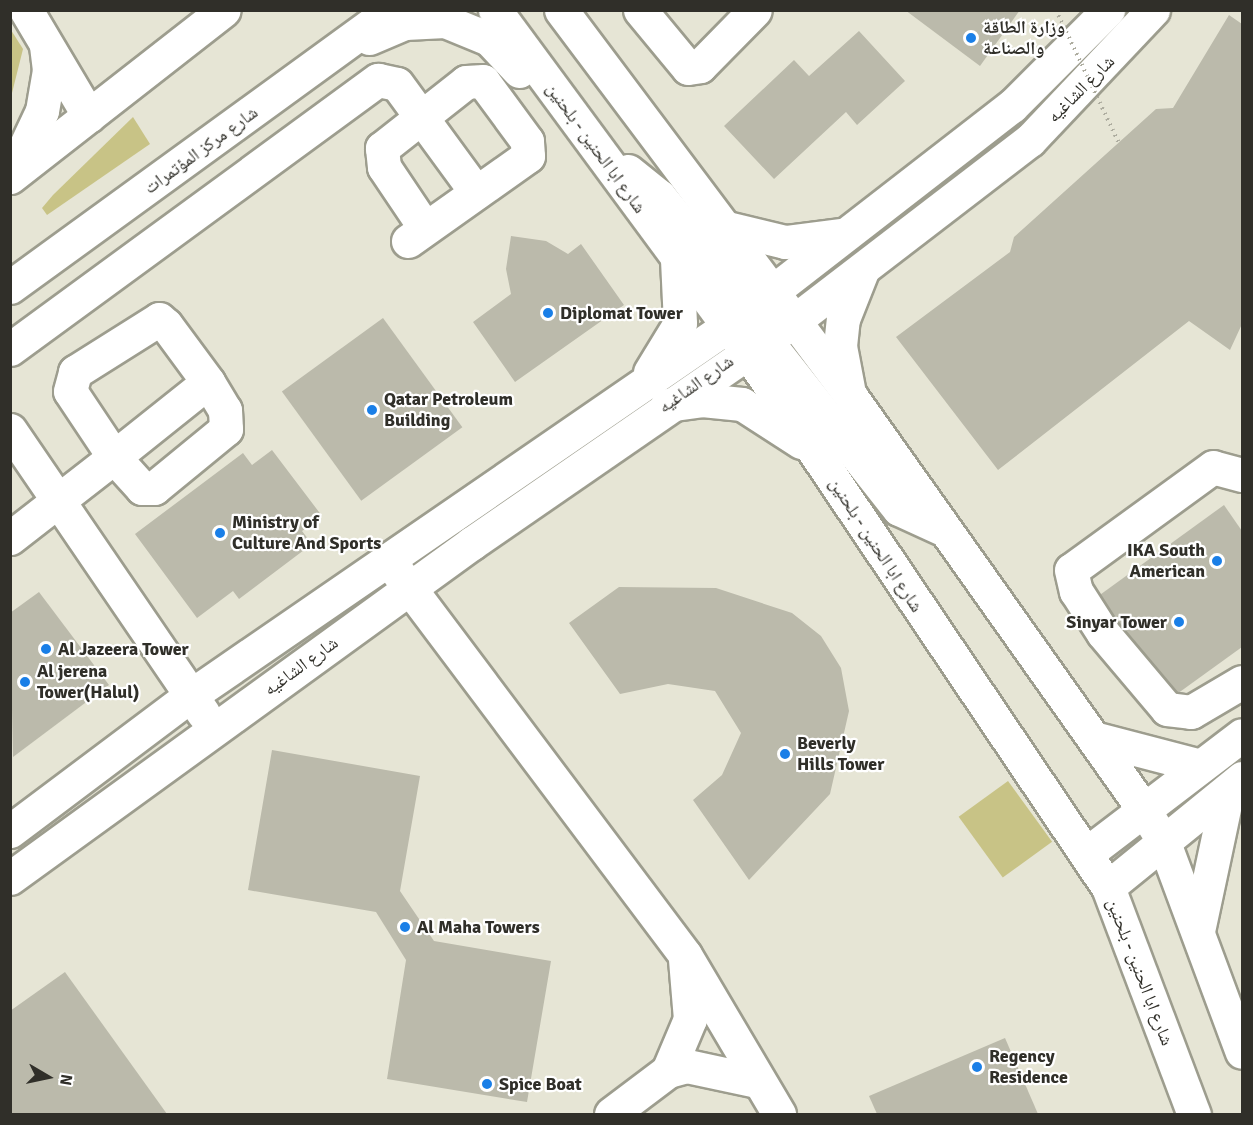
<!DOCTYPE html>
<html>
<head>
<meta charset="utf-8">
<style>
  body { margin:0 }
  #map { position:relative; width:1253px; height:1125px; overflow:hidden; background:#e6e5d5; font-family:Signika,"Noto Naskh Arabic",sans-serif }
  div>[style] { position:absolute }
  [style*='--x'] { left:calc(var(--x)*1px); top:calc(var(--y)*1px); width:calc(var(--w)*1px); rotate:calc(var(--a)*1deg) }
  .green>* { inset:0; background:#c8c386; transform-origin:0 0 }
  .building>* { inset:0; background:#bbbaab; transform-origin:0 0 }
  .roads { filter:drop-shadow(2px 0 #9d9d8e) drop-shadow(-2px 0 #9d9d8e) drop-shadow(0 2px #9d9d8e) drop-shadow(0 -2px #9d9d8e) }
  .minor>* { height:33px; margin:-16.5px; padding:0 16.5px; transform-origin:16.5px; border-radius:16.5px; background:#fff }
  .path-bridge>* { height:4px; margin-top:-2px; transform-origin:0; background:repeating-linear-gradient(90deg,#adac9f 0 1.5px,transparent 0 6px) }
  .dots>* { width:16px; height:16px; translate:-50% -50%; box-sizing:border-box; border:3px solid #fff; border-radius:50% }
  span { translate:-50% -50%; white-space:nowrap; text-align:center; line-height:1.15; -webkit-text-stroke:4.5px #fff; paint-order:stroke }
  .poi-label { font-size:18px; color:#302f29; font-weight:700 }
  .left { translate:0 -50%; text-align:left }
  .right { translate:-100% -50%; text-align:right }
  .street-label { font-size:18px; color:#302f29 }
  .frame { position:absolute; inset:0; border:12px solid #302f29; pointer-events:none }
  .north { position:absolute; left:18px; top:1047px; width:60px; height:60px; -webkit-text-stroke:4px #fff; paint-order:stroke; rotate:99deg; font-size:16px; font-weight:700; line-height:24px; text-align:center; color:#302f29 }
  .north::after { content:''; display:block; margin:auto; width:21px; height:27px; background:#302f29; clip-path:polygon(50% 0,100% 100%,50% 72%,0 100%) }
</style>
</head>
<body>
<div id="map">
  <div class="green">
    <i style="clip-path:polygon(11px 30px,23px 49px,11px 97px)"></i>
    <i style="clip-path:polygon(133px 117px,150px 144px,47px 215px,42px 208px,53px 195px)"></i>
    <i style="left:1008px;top:781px;width:75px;height:61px;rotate:54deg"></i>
  </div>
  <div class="building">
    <i style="clip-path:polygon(905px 10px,1020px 10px,980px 66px)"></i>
    <i style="clip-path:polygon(1229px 15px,1242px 24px,1242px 324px,1230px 350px,1189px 321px,998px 470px,896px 337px,1010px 252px,1014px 237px,1156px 109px,1173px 108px)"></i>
    <i style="clip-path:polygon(859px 31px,905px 81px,857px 125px,846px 112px,774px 179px,724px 126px,794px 60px,809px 76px)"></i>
    <i style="clip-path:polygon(511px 236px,546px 241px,568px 254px,581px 244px,624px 305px,515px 382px,473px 322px,511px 294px,506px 269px)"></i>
    <i style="left:383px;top:318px;width:135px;height:125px;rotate:54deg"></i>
    <i style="clip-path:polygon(272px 450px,322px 516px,302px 531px,312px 544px,239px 599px,233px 591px,197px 618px,135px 534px,243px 453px,252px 465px)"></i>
    <i style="clip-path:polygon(1224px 505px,1242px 531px,1242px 647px,1170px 699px,1097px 597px)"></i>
    <i style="clip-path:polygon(619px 587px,716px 588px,792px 613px,821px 636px,841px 668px,849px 711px,830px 794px,749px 880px,693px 800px,722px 775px,741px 733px,715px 691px,668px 684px,620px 694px,569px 623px)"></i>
    <i style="clip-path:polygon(39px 592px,109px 685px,13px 757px,10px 613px)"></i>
    <i style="clip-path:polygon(272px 750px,420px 776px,400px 891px,434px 941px,551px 961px,527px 1102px,387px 1079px,406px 960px,376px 912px,248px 890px)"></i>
    <i style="clip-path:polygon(65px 972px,167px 1114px,10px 1114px,10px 1011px)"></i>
    <i style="clip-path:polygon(1005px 1038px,1038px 1114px,877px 1114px,869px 1096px)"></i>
  </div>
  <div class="roads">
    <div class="minor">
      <i style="--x:26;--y:10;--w:123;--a:59.3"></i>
      <i style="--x:495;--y:10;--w:423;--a:53.6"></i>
      <i style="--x:746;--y:350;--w:648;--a:56.02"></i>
      <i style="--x:1108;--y:887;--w:243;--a:69.3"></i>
      <i style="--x:561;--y:10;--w:485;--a:53.1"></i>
      <i style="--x:852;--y:398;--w:505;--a:54.67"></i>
      <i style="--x:1144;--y:810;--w:36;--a:58"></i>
      <i style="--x:1163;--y:840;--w:226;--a:69.6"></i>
      <i style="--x:640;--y:10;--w:75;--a:50.4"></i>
      <i style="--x:688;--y:68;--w:12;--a:-9"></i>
      <i style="--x:700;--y:66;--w:78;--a:-45.5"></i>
      <i style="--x:369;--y:38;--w:39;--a:-23"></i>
      <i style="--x:405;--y:23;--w:40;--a:-2.9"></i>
      <i style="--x:445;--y:21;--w:48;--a:22.2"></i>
      <i style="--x:489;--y:39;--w:44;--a:46.8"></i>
      <i style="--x:15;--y:168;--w:63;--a:-64.7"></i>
      <i style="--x:42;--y:111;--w:42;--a:-80.3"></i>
      <i style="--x:49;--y:70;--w:25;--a:-97"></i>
      <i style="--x:628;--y:171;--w:40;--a:39"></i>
      <i style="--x:659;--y:196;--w:146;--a:50.8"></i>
      <i style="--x:751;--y:309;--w:20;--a:33"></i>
      <i style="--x:10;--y:177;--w:271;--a:-38"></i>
      <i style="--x:723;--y:227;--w:64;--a:13.6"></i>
      <i style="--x:785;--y:242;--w:55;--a:-7.3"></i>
      <i style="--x:408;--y:241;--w:147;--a:-35.3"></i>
      <i style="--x:528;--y:156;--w:15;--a:-94"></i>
      <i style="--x:527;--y:141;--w:74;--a:-126.3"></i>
      <i style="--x:483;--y:81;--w:17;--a:177"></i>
      <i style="--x:466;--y:82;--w:107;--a:141.8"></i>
      <i style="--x:382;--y:148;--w:19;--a:84"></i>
      <i style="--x:384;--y:167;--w:73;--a:56.1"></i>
      <i style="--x:10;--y:287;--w:471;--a:-36"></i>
      <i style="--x:748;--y:329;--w:20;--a:30"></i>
      <i style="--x:765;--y:339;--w:216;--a:51.8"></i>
      <i style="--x:899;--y:509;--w:51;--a:24.5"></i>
      <i style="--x:10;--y:349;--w:456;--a:-36.2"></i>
      <i style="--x:378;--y:80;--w:19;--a:12"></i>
      <i style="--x:397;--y:84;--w:134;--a:53.8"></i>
      <i style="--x:650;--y:372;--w:57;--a:-58.5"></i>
      <i style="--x:680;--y:323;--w:63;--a:-92.7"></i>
      <i style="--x:848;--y:388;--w:43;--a:-100.8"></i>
      <i style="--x:840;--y:346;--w:27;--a:-84"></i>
      <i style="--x:843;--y:319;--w:52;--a:-68.4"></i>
      <i style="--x:667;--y:405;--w:35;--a:-8"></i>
      <i style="--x:702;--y:400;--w:40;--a:5.7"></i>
      <i style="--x:742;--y:404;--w:70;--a:32.8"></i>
      <i style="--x:10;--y:430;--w:343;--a:55.7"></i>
      <i style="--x:1242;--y:475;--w:30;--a:-165"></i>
      <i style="--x:1213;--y:467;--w:175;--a:144"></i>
      <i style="--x:1071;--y:570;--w:22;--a:77"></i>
      <i style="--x:1076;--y:591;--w:50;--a:57.3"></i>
      <i style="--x:1103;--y:633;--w:99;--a:49.9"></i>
      <i style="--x:1167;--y:709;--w:24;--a:7"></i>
      <i style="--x:1191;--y:712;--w:59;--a:-30.5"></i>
      <i style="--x:10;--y:538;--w:132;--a:-37.9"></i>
      <i style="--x:114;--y:457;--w:79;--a:-123.7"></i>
      <i style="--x:70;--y:391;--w:20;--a:-75"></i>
      <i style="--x:75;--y:372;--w:99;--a:-32.2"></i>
      <i style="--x:159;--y:319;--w:9;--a:41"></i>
      <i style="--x:166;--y:325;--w:71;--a:53.6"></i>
      <i style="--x:208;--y:382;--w:33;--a:59"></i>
      <i style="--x:225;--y:410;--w:19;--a:87"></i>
      <i style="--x:226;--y:429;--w:93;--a:140.7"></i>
      <i style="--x:154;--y:488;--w:12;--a:180"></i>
      <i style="--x:142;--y:488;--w:42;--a:-132.1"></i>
      <i style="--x:114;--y:457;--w:120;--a:-38.6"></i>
      <i style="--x:396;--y:570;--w:481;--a:53.1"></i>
      <i style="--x:685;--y:955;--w:185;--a:59.4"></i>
      <i style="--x:1097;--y:739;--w:107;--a:14.6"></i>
      <i style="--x:10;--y:831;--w:225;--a:-36.9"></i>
      <i style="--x:190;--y:696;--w:653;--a:-34.52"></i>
      <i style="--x:728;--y:326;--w:359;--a:-37.8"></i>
      <i style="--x:1012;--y:106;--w:136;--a:-45"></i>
      <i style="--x:1086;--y:854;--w:196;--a:-37.3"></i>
      <i style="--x:10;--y:878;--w:571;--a:-35.95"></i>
      <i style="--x:472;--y:543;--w:391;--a:-34.6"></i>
      <i style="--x:794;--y:321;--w:297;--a:-37.5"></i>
      <i style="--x:1030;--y:140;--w:179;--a:-46.6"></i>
      <i style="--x:1108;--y:887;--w:173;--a:-39.1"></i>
      <i style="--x:1198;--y:931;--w:144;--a:-78"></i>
      <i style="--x:668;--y:1071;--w:56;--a:-67.1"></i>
      <i style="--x:690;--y:1019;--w:59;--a:-94.8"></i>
      <i style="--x:611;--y:1114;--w:71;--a:-37"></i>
      <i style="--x:668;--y:1071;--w:20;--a:-15"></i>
      <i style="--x:687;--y:1066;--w:72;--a:12.1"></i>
    </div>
  </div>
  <div class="path-bridge">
    <i style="--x:1056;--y:10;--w:147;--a:64.7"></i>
  </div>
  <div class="dots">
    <i style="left:971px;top:38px;background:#1a7fe7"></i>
    <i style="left:548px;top:313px;background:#1a7fe7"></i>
    <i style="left:372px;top:410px;background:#1a7fe7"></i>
    <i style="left:220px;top:533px;background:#1a7fe7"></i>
    <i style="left:1217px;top:561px;background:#1a7fe7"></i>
    <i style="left:1179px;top:622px;background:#1a7fe7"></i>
    <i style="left:46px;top:649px;background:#1a7fe7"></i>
    <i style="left:25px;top:682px;background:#1a7fe7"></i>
    <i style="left:785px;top:754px;background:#1a7fe7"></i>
    <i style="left:405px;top:927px;background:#1a7fe7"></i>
    <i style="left:977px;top:1067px;background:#1a7fe7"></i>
    <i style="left:487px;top:1084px;background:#1a7fe7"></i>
  </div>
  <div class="poi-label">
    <span class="left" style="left:983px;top:38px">وزارة الطاقة<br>والصناعة</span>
    <span class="left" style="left:560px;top:313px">Diplomat Tower</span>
    <span class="left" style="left:384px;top:410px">Qatar Petroleum<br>Building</span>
    <span class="left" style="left:232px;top:533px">Ministry of<br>Culture And Sports</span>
    <span class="right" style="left:1205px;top:561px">IKA South<br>American</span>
    <span class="right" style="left:1167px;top:622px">Sinyar Tower</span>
    <span class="left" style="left:58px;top:649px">Al Jazeera Tower</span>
    <span class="left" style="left:37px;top:682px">Al jerena<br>Tower(Halul)</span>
    <span class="left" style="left:797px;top:754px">Beverly<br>Hills Tower</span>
    <span class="left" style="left:417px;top:927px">Al Maha Towers</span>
    <span class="left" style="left:989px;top:1067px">Regency<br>Residence</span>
    <span class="left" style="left:499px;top:1084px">Spice Boat</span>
  </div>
  <div class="street-label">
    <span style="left:1081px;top:89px;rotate:-45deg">شارع الشاغيه</span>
    <span style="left:596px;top:148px;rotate:54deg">شارع ابا الحنين - بلحنين</span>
    <span style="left:201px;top:150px;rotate:-36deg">شارع مركز المؤتمرات</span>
    <span style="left:696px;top:384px;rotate:-35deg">شارع الشاغيه</span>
    <span style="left:876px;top:545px;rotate:57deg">شارع ابا الحنين - بلحنين</span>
    <span style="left:301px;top:666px;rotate:-36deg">شارع الشاغيه</span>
    <span style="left:1140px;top:972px;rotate:69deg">شارع ابا الحنين - بلحنين</span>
  </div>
  <div class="frame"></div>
  <div class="north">N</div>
</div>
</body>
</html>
